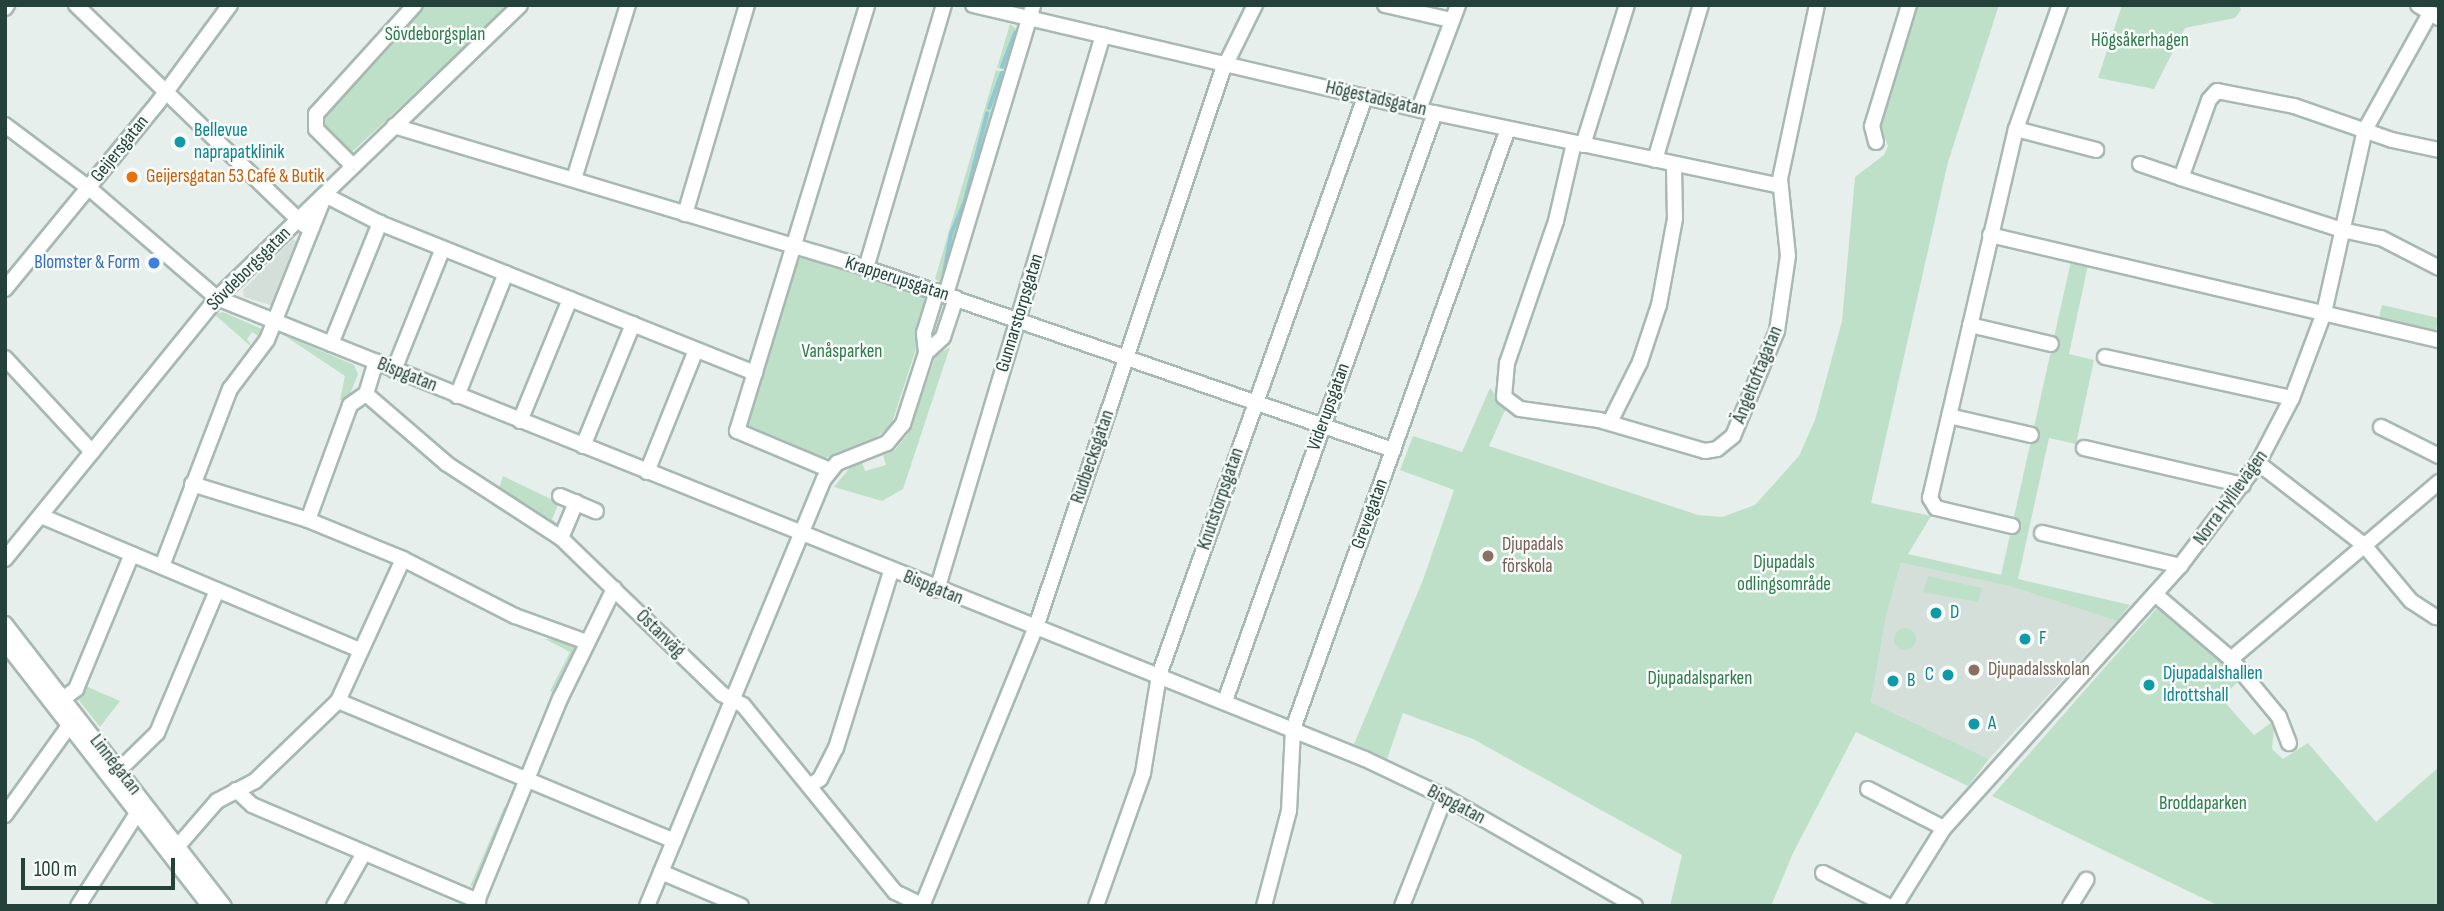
<!DOCTYPE html>
<html>
<head>
<meta charset="utf-8">
<style>
  body { margin:0 }
  #map { position:relative; width:2444px; height:911px; overflow:hidden; background:#e6efeb; font-family:"Sofia Sans Condensed",sans-serif }
  div>[style] { position:absolute }
  [style*='--x'] { left:calc(var(--x)*1px); top:calc(var(--y)*1px); width:calc(var(--w)*1px); rotate:calc(var(--a)*1deg) }
  .built>* { inset:0; background:#d4dfda }
  .green>* { inset:0; background:#bfe0c8; transform-origin:0 0 }
  .round { border-radius:50% }
  .stream>* { height:3.5px; margin:-1.75px; padding:0 1.75px; transform-origin:1.75px; border-radius:1.75px; background:#8ec9d4 }
  .roads { filter:drop-shadow(2px 0 #a8b8b2) drop-shadow(-2px 0 #a8b8b2) drop-shadow(0 2px #a8b8b2) drop-shadow(0 -2px #a8b8b2) }
  .minor>* { height:14px; margin:-7px; padding:0 7px; transform-origin:7px; border-radius:7px; background:#fff }
  .dots>* { width:19px; height:19px; translate:-50% -50%; box-sizing:border-box; border:4px solid #f7fbf9; border-radius:50% }
  span { translate:-50% -50%; white-space:nowrap; text-align:center; line-height:1.15; -webkit-text-stroke:5px #f7fbf9; paint-order:stroke }
  .park-label { font-size:19px; color:#2d7a4b }
  .street-label { font-size:19px; color:#24423a }
  .culture-label { font-size:19px; color:#0d838f }
  .left { translate:0 -50%; text-align:left }
  .right { translate:-100% -50%; text-align:right }
  .food-label { font-size:19px; color:#c56008 }
  .shop-label { font-size:19px; color:#366cbe }
  .education-label { font-size:19px; color:#785e54 }
  .frame { position:absolute; inset:0; border:7px solid #24423a; pointer-events:none }
  .scale { position:absolute; left:21px; top:858px; width:154px; height:32px; box-sizing:border-box; border:4px solid #24423a; border-top:0; padding-left:9px; font-size:21px; line-height:24px; white-space:nowrap; color:#24423a; -webkit-text-stroke:5px #f7fbf9; paint-order:stroke }
</style>
</head>
<body>
<div id="map">
  <div class="built">
    <i style="clip-path:polygon(293px 239px,299px 244px,274px 306px,244px 297px,243px 290px)"></i>
    <i style="clip-path:polygon(1901px 563px,2009px 586px,2117px 621px,1989px 759px,1871px 702px,1886px 617px)"></i>
  </div>
  <div class="green">
    <i style="clip-path:polygon(422px 5px,509px 5px,351px 153px,321px 124px,321px 115px)"></i>
    <i style="clip-path:polygon(1916px 5px,1999px 5px,1948px 162px,1871px 503px,1931px 516px,1908px 554px,2001px 575px,2071px 261px,2088px 265px,2069px 354px,2094px 360px,2076px 444px,2049px 438px,2018px 579px,2130px 605px,2117px 621px,2009px 586px,1901px 563px,1886px 617px,1871px 702px,1989px 759px,1968px 786px,1856px 732px,1793px 853px,1771px 906px,1670px 906px,1682px 855px,1473px 739px,1403px 713px,1387px 759px,1354px 744px,1423px 580px,1454px 490px,1400px 470px,1413px 436px,1462px 452px,1490px 388px,1506px 408px,1489px 446px,1698px 515px,1722px 517px,1755px 505px,1799px 456px,1815px 420px,1842px 321px,1855px 177px,1884px 155px,1888px 146px,1878px 121px)"></i>
    <i style="clip-path:polygon(2122px 5px,2239px 5px,2241px 10px,2235px 18px,2185px 28px,2154px 89px,2098px 78px)"></i>
    <i style="clip-path:polygon(1010px 24px,1018px 30px,1007px 70px,997px 68px)"></i>
    <i style="clip-path:polygon(996px 70px,1006px 73px,940px 282px,935px 279px)"></i>
    <i style="clip-path:polygon(802px 257px,925px 296px,915px 352px,891px 426px,875px 438px,823px 459px,746px 428px,795px 262px)"></i>
    <i style="left:2382px;top:305px;width:58px;height:16px;rotate:13deg"></i>
    <i style="clip-path:polygon(223px 312px,262px 329px,261px 338px,252px 332px,247px 339px,254px 349px,214px 314px)"></i>
    <i style="clip-path:polygon(282px 334px,354px 365px,358px 374px,348px 400px,340px 400px,345px 376px)"></i>
    <i style="clip-path:polygon(950px 347px,903px 489px,882px 501px,834px 487px,852px 465px,862px 462px,865px 471px,886px 465px,883px 455px,895px 450px,908px 434px,936px 355px)"></i>
    <i style="clip-path:polygon(503px 476px,559px 503px,552px 519px,559px 525px,499px 488px)"></i>
    <i style="clip-path:polygon(1928px 576px,1982px 588px,1978px 602px,1923px 592px)"></i>
    <i style="clip-path:polygon(2157px 608px,2212px 650px,2239px 681px,2221px 698px,2254px 735px,2275px 720px,2272px 749px,2283px 759px,2308px 743px,2376px 822px,2439px 767px,2439px 906px,2219px 906px,1992px 796px)"></i>
    <i class="round" style="left:1894px;top:628px;width:22px;height:22px"></i>
    <i style="clip-path:polygon(545px 639px,565px 640px,577px 649px,556px 694px,550px 691px,570px 652px)"></i>
    <i style="clip-path:polygon(83px 685px,120px 701px,100px 727px,77px 698px)"></i>
    <i style="clip-path:polygon(504px 807px,509px 809px,479px 882px,470px 887px)"></i>
  </div>
  <div class="stream">
    <i style="--x:1002;--y:67;--w:36;--a:-69"></i>
    <i style="--x:989;--y:108;--w:37;--a:-70"></i>
    <i style="--x:943;--y:279;--w:46;--a:-79.9"></i>
    <i style="--x:951;--y:234;--w:36;--a:-67"></i>
    <i style="--x:965;--y:201;--w:90;--a:-75.8"></i>
  </div>
  <div class="roads">
    <div class="minor">
      <i style="--x:76;--y:5;--w:317;--a:44"></i>
      <i style="--x:973;--y:5;--w:474;--a:13.2"></i>
      <i style="--x:1435;--y:113;--w:353;--a:11.9"></i>
      <i style="--x:1385;--y:5;--w:68;--a:12.8"></i>
      <i style="--x:2418;--y:5;--w:25;--a:32"></i>
      <i style="--x:5;--y:8;--w:4;--a:-56"></i>
      <i style="--x:1419;--y:109;--w:111;--a:-69.4"></i>
      <i style="--x:5;--y:125;--w:105;--a:36.9"></i>
      <i style="--x:89;--y:188;--w:169;--a:40.7"></i>
      <i style="--x:217;--y:298;--w:1237;--a:21.88"></i>
      <i style="--x:1365;--y:759;--w:89;--a:25.4"></i>
      <i style="--x:1445;--y:797;--w:219;--a:29.8"></i>
      <i style="--x:394;--y:126;--w:493;--a:16.7"></i>
      <i style="--x:866;--y:268;--w:558;--a:19.05"></i>
      <i style="--x:2016;--y:129;--w:83;--a:14.7"></i>
      <i style="--x:1876;--y:142;--w:16;--a:-104"></i>
      <i style="--x:1872;--y:126;--w:127;--a:-73"></i>
      <i style="--x:1574;--y:143;--w:80;--a:103"></i>
      <i style="--x:1556;--y:221;--w:150;--a:109"></i>
      <i style="--x:1507;--y:363;--w:34;--a:95"></i>
      <i style="--x:1504;--y:397;--w:20;--a:37"></i>
      <i style="--x:1520;--y:409;--w:80;--a:7.9"></i>
      <i style="--x:1599;--y:420;--w:110;--a:16.3"></i>
      <i style="--x:1705;--y:451;--w:12;--a:-9"></i>
      <i style="--x:1717;--y:449;--w:21;--a:-39"></i>
      <i style="--x:1733;--y:436;--w:114;--a:-67.3"></i>
      <i style="--x:1777;--y:331;--w:76;--a:-81.7"></i>
      <i style="--x:1788;--y:256;--w:77;--a:-95.9"></i>
      <i style="--x:1780;--y:179;--w:178;--a:-78"></i>
      <i style="--x:1583;--y:145;--w:147;--a:-72.6"></i>
      <i style="--x:2439;--y:150;--w:48;--a:-168"></i>
      <i style="--x:2392;--y:140;--w:104;--a:-160.9"></i>
      <i style="--x:2294;--y:106;--w:78;--a:-169"></i>
      <i style="--x:2217;--y:91;--w:12;--a:132"></i>
      <i style="--x:2209;--y:100;--w:83;--a:109.7"></i>
      <i style="--x:2181;--y:178;--w:169;--a:17.9"></i>
      <i style="--x:2342;--y:230;--w:40;--a:12"></i>
      <i style="--x:2381;--y:238;--w:65;--a:27.3"></i>
      <i style="--x:1655;--y:160;--w:162;--a:-73.5"></i>
      <i style="--x:2140;--y:164;--w:43;--a:18.9"></i>
      <i style="--x:353;--y:166;--w:52;--a:-135"></i>
      <i style="--x:316;--y:129;--w:15;--a:-90"></i>
      <i style="--x:316;--y:114;--w:147;--a:-47.8"></i>
      <i style="--x:574;--y:179;--w:182;--a:-72.8"></i>
      <i style="--x:685;--y:214;--w:218;--a:-73.5"></i>
      <i style="--x:1990;--y:235;--w:461;--a:13.2"></i>
      <i style="--x:866;--y:268;--w:274;--a:-73.5"></i>
      <i style="--x:5;--y:289;--w:239;--a:-50.6"></i>
      <i style="--x:157;--y:104;--w:123;--a:-53.6"></i>
      <i style="--x:946;--y:294;--w:302;--a:-73.2"></i>
      <i style="--x:1970;--y:325;--w:83;--a:13.2"></i>
      <i style="--x:331;--y:344;--w:131;--a:-68"></i>
      <i style="--x:926;--y:353;--w:23;--a:-43"></i>
      <i style="--x:943;--y:337;--w:41;--a:-71.6"></i>
      <i style="--x:2105;--y:357;--w:191;--a:12.4"></i>
      <i style="--x:5;--y:358;--w:128;--a:47.2"></i>
      <i style="--x:394;--y:370;--w:131;--a:-68.1"></i>
      <i style="--x:366;--y:394;--w:107;--a:40.8"></i>
      <i style="--x:447;--y:464;--w:136;--a:33"></i>
      <i style="--x:561;--y:538;--w:224;--a:44.1"></i>
      <i style="--x:722;--y:694;--w:24;--a:28"></i>
      <i style="--x:743;--y:705;--w:241;--a:50.9"></i>
      <i style="--x:895;--y:892;--w:30;--a:26"></i>
      <i style="--x:457;--y:396;--w:132;--a:-68.3"></i>
      <i style="--x:1949;--y:416;--w:84;--a:13"></i>
      <i style="--x:520;--y:421;--w:132;--a:-67.7"></i>
      <i style="--x:1610;--y:422;--w:67;--a:-63.4"></i>
      <i style="--x:1640;--y:362;--w:60;--a:-71.6"></i>
      <i style="--x:1659;--y:305;--w:87;--a:-79.5"></i>
      <i style="--x:1675;--y:219;--w:54;--a:-91.1"></i>
      <i style="--x:2381;--y:427;--w:65;--a:26.6"></i>
      <i style="--x:583;--y:446;--w:132;--a:-67.7"></i>
      <i style="--x:2084;--y:448;--w:163;--a:13.1"></i>
      <i style="--x:2258;--y:463;--w:134;--a:37.7"></i>
      <i style="--x:2364;--y:545;--w:73;--a:50"></i>
      <i style="--x:2411;--y:601;--w:30;--a:33"></i>
      <i style="--x:830;--y:470;--w:101;--a:-157.2"></i>
      <i style="--x:737;--y:431;--w:445;--a:-73"></i>
      <i style="--x:647;--y:472;--w:131;--a:-68.1"></i>
      <i style="--x:192;--y:484;--w:121;--a:17.2"></i>
      <i style="--x:308;--y:520;--w:103;--a:22.3"></i>
      <i style="--x:403;--y:559;--w:126;--a:27"></i>
      <i style="--x:515;--y:616;--w:77;--a:19.9"></i>
      <i style="--x:560;--y:496;--w:39;--a:23"></i>
      <i style="--x:41;--y:516;--w:345;--a:22.8"></i>
      <i style="--x:308;--y:520;--w:122;--a:-69.9"></i>
      <i style="--x:350;--y:405;--w:19;--a:-35"></i>
      <i style="--x:366;--y:394;--w:34;--a:-73"></i>
      <i style="--x:2012;--y:526;--w:78;--a:-166.7"></i>
      <i style="--x:1936;--y:508;--w:12;--a:-121"></i>
      <i style="--x:1930;--y:498;--w:379;--a:-76.9"></i>
      <i style="--x:2016;--y:129;--w:132;--a:-70.5"></i>
      <i style="--x:2042;--y:533;--w:142;--a:13.4"></i>
      <i style="--x:561;--y:538;--w:39;--a:-67"></i>
      <i style="--x:5;--y:559;--w:336;--a:-50.9"></i>
      <i style="--x:217;--y:298;--w:421;--a:-44"></i>
      <i style="--x:162;--y:566;--w:190;--a:-69"></i>
      <i style="--x:230;--y:389;--w:61;--a:-52.9"></i>
      <i style="--x:267;--y:340;--w:156;--a:-68.2"></i>
      <i style="--x:325;--y:195;--w:62;--a:27"></i>
      <i style="--x:380;--y:223;--w:404;--a:21.8"></i>
      <i style="--x:937;--y:590;--w:579;--a:-73.35"></i>
      <i style="--x:2155;--y:594;--w:100;--a:40.5"></i>
      <i style="--x:2231;--y:659;--w:75;--a:50.4"></i>
      <i style="--x:2279;--y:717;--w:28;--a:69"></i>
      <i style="--x:5;--y:624;--w:357;--a:52.2"></i>
      <i style="--x:5;--y:643;--w:333;--a:52.1"></i>
      <i style="--x:2231;--y:659;--w:273;--a:-40.4"></i>
      <i style="--x:338;--y:701;--w:364;--a:22.6"></i>
      <i style="--x:1225;--y:701;--w:624;--a:-70.35"></i>
      <i style="--x:57;--y:703;--w:24;--a:-36"></i>
      <i style="--x:76;--y:689;--w:146;--a:-67.5"></i>
      <i style="--x:114;--y:775;--w:60;--a:-44.3"></i>
      <i style="--x:157;--y:733;--w:155;--a:-67.2"></i>
      <i style="--x:809;--y:786;--w:13;--a:-32"></i>
      <i style="--x:820;--y:779;--w:35;--a:-63"></i>
      <i style="--x:836;--y:748;--w:185;--a:-72.7"></i>
      <i style="--x:1868;--y:789;--w:85;--a:27.2"></i>
      <i style="--x:236;--y:790;--w:22;--a:43"></i>
      <i style="--x:252;--y:805;--w:246;--a:23"></i>
      <i style="--x:5;--y:815;--w:110;--a:-54.3"></i>
      <i style="--x:178;--y:846;--w:60;--a:-49.1"></i>
      <i style="--x:217;--y:801;--w:43;--a:-27.8"></i>
      <i style="--x:255;--y:781;--w:115;--a:-43.9"></i>
      <i style="--x:338;--y:701;--w:156;--a:-65.4"></i>
      <i style="--x:661;--y:872;--w:87;--a:23"></i>
      <i style="--x:1823;--y:873;--w:73;--a:26.9"></i>
      <i style="--x:78;--y:906;--w:117;--a:-57.5"></i>
      <i style="--x:334;--y:906;--w:61;--a:-60.5"></i>
      <i style="--x:475;--y:906;--w:224;--a:-67.7"></i>
      <i style="--x:560;--y:699;--w:123;--a:-63.9"></i>
      <i style="--x:647;--y:906;--w:462;--a:-67.5"></i>
      <i style="--x:824;--y:479;--w:21;--a:-51"></i>
      <i style="--x:837;--y:463;--w:54;--a:-21.8"></i>
      <i style="--x:887;--y:443;--w:25;--a:-50"></i>
      <i style="--x:903;--y:424;--w:75;--a:-72.1"></i>
      <i style="--x:926;--y:353;--w:20;--a:-96"></i>
      <i style="--x:924;--y:333;--w:44;--a:-72.8"></i>
      <i style="--x:922;--y:906;--w:301;--a:-67.8"></i>
      <i style="--x:1036;--y:627;--w:585;--a:-71.47"></i>
      <i style="--x:1222;--y:72;--w:75;--a:-63.8"></i>
      <i style="--x:1096;--y:906;--w:141;--a:-70.5"></i>
      <i style="--x:1143;--y:773;--w:99;--a:-80.7"></i>
      <i style="--x:1159;--y:675;--w:614;--a:-70.38"></i>
      <i style="--x:1264;--y:906;--w:98;--a:-75.3"></i>
      <i style="--x:1289;--y:811;--w:82;--a:-87.2"></i>
      <i style="--x:1293;--y:729;--w:637;--a:-70.29"></i>
      <i style="--x:1402;--y:906;--w:117;--a:-68.5"></i>
      <i style="--x:1895;--y:906;--w:92;--a:-57.9"></i>
      <i style="--x:1944;--y:828;--w:353;--a:-48"></i>
      <i style="--x:2180;--y:566;--w:129;--a:-52.9"></i>
      <i style="--x:2258;--y:463;--w:73;--a:-62.4"></i>
      <i style="--x:2292;--y:398;--w:91;--a:-69.4"></i>
      <i style="--x:2324;--y:313;--w:188;--a:-77.4"></i>
      <i style="--x:2365;--y:130;--w:134;--a:-60.9"></i>
      <i style="--x:2070;--y:906;--w:31;--a:-58"></i>
    </div>
  </div>
  <div class="dots">
    <i style="left:180px;top:142px;background:#0f9aa8"></i>
    <i style="left:132px;top:177px;background:#e8710a"></i>
    <i style="left:154px;top:263px;background:#3f7fe0"></i>
    <i style="left:1488px;top:556px;background:#8d6e63"></i>
    <i style="left:1936px;top:613px;background:#0f9aa8"></i>
    <i style="left:2025px;top:639px;background:#0f9aa8"></i>
    <i style="left:1974px;top:670px;background:#8d6e63"></i>
    <i style="left:1948px;top:675px;background:#0f9aa8"></i>
    <i style="left:1893px;top:681px;background:#0f9aa8"></i>
    <i style="left:2149px;top:685px;background:#0f9aa8"></i>
    <i style="left:1974px;top:724px;background:#0f9aa8"></i>
  </div>
  <div class="park-label">
    <span style="left:435px;top:35px">Sövdeborgsplan</span>
    <span style="left:2140px;top:41px">Högsåkerhagen</span>
    <span style="left:842px;top:352px">Vanåsparken</span>
    <span style="left:1784px;top:574px">Djupadals<br>odlingsområde</span>
    <span style="left:1700px;top:679px">Djupadalsparken</span>
    <span style="left:2203px;top:804px">Broddaparken</span>
  </div>
  <div class="street-label">
    <span style="left:1376px;top:99px;rotate:13deg">Högestadsgatan</span>
    <span style="left:120px;top:149px;rotate:-51deg">Geijersgatan</span>
    <span style="left:249px;top:269px;rotate:-45deg">Sövdeborgsgatan</span>
    <span style="left:897px;top:279px;rotate:18deg">Krapperupsgatan</span>
    <span style="left:1020px;top:313px;rotate:-73deg">Gunnarstorpsgatan</span>
    <span style="left:407px;top:375px;rotate:22deg">Bispgatan</span>
    <span style="left:1758px;top:375px;rotate:-68deg">Ängeltoftagatan</span>
    <span style="left:1329px;top:407px;rotate:-70deg">Viderupsgatan</span>
    <span style="left:1093px;top:457px;rotate:-71deg">Rudbecksgatan</span>
    <span style="left:2231px;top:498px;rotate:-54deg">Norra Hyllievägen</span>
    <span style="left:1221px;top:499px;rotate:-71deg">Knutstorpsgatan</span>
    <span style="left:1370px;top:514px;rotate:-70deg">Grevegatan</span>
    <span style="left:933px;top:588px;rotate:22deg">Bispgatan</span>
    <span style="left:660px;top:634px;rotate:44deg">Östanväg</span>
    <span style="left:115px;top:765px;rotate:52deg">Linnégatan</span>
    <span style="left:1456px;top:805px;rotate:28deg">Bispgatan</span>
  </div>
  <div class="culture-label">
    <span class="left" style="left:194px;top:142px">Bellevue<br>naprapatklinik</span>
    <span class="left" style="left:1950px;top:613px">D</span>
    <span class="left" style="left:2039px;top:639px">F</span>
    <span class="left" style="left:2163px;top:685px">Djupadalshallen<br>Idrottshall</span>
    <span class="right" style="left:1934px;top:675px">C</span>
    <span class="left" style="left:1907px;top:681px">B</span>
    <span class="left" style="left:1988px;top:724px">A</span>
  </div>
  <div class="food-label">
    <span class="left" style="left:146px;top:177px">Geijersgatan 53 Café &amp; Butik</span>
  </div>
  <div class="shop-label">
    <span class="right" style="left:140px;top:263px">Blomster &amp; Form</span>
  </div>
  <div class="education-label">
    <span class="left" style="left:1502px;top:556px">Djupadals<br>förskola</span>
    <span class="left" style="left:1988px;top:670px">Djupadalsskolan</span>
  </div>
  <div class="frame"></div>
  <div class="scale">100 m</div>
</div>
</body>
</html>
